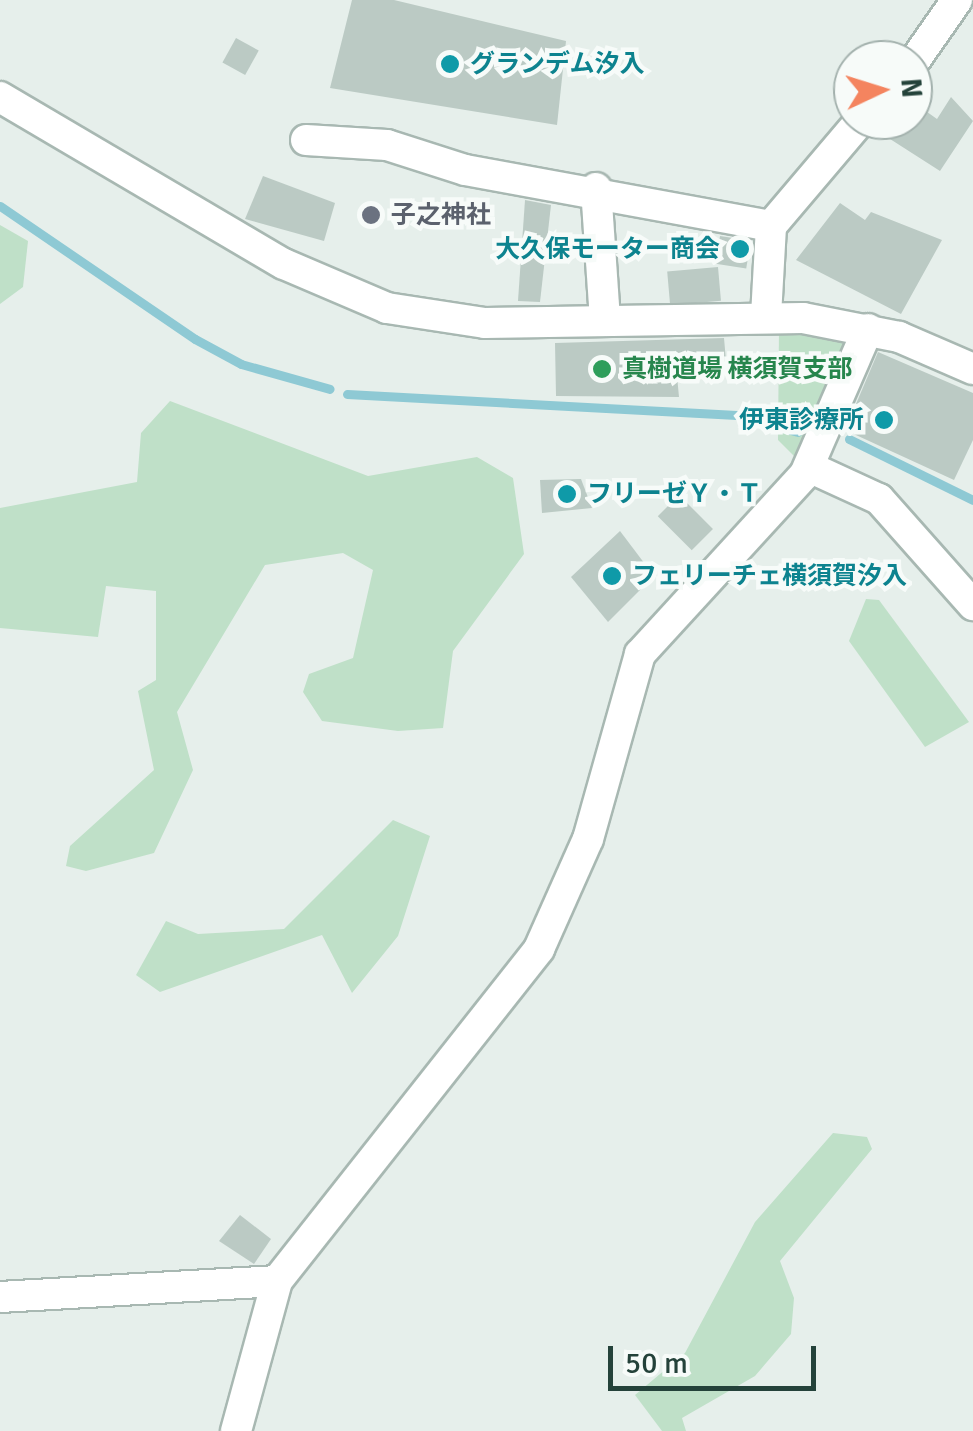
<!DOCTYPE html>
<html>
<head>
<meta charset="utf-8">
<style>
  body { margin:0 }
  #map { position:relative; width:973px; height:1431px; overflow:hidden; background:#e6efeb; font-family:Signika,"Noto Sans JP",sans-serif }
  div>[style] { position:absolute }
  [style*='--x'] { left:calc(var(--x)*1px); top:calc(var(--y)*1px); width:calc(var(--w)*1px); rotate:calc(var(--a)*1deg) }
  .green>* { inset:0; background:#bfe0c8 }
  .stream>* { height:9px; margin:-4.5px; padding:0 4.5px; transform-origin:4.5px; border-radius:4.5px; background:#8ec9d4 }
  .building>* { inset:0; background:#bbcac4; transform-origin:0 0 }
  .roads { filter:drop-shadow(2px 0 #a8b8b2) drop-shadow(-2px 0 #a8b8b2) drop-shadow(0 2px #a8b8b2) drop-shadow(0 -2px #a8b8b2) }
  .minor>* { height:30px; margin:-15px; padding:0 15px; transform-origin:15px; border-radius:15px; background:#fff }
  .tertiary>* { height:30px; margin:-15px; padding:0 15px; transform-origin:15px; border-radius:15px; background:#fff }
  .dots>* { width:28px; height:28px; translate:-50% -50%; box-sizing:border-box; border:5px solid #f7fbf9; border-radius:50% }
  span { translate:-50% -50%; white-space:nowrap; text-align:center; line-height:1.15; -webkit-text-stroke:9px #f7fbf9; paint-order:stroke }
  .culture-label { font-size:25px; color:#0d838f; font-weight:700 }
  .left { translate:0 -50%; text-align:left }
  .right { translate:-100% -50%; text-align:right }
  .worship-label { font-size:25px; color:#5b616d; font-weight:700 }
  .leisure-label { font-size:25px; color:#27864d; font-weight:700 }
  .north { position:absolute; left:833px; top:40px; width:100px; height:100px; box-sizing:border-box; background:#f7fbf9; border:2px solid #a3b1ad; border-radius:50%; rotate:86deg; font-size:28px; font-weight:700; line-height:40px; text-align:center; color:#24423a }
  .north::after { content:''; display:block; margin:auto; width:35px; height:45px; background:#f4845f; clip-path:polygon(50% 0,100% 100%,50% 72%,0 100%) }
  .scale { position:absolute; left:608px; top:1346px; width:208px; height:45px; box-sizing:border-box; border:5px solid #24423a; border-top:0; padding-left:12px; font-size:30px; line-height:35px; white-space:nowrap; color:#24423a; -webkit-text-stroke:8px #f7fbf9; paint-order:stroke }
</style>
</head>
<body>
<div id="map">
  <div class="green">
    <i style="clip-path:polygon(0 225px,28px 241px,23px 287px,0 304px)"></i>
    <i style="clip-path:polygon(779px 329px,856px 337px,803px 465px,778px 440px)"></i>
    <i style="clip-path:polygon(170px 401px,368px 476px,477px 457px,513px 478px,524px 554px,453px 651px,443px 728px,398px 731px,322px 721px,303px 692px,309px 674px,353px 658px,373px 570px,343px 553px,265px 565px,177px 712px,193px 770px,154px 853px,86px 871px,66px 866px,70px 846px,154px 770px,138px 691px,156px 680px,156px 591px,106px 586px,98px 637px,0 628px,0 508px,137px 482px,141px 433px)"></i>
    <i style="clip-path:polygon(866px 599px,879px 600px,969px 722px,925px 747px,849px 641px)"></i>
    <i style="clip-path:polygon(393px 820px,430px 836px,398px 936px,352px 993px,322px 935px,160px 992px,136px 975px,166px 921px,198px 934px,284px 929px)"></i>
    <i style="clip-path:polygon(833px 1133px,867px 1137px,872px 1149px,780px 1261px,794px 1298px,791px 1334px,755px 1376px,682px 1418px,686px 1431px,662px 1431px,635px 1395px,685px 1353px,755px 1222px)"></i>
  </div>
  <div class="stream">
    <i style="--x:0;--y:206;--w:236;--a:34.3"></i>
    <i style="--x:195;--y:339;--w:52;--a:28.5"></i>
    <i style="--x:241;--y:364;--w:92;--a:15.7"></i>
    <i style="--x:347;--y:394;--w:390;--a:3.1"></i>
    <i style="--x:736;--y:415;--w:64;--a:15.3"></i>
    <i style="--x:849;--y:439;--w:138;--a:26.2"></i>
  </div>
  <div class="building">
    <i style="clip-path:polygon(352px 0,394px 0,566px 41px,557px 125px,330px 88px)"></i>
    <i style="left:236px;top:38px;width:26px;height:28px;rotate:29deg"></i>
    <i style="clip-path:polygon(951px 97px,973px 121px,940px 171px,876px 130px,879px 120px,913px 120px,913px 102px,937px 119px)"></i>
    <i style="clip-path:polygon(263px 176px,335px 203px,324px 241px,245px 219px)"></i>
    <i style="clip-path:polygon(525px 200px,551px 205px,540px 302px,518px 301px)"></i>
    <i style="clip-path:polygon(840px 203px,865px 220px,871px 212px,942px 240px,901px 314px,796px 260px)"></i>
    <i style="left:720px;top:236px;width:31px;height:28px;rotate:9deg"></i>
    <i style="left:718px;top:267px;width:34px;height:51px;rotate:85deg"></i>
    <i style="clip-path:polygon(724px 338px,727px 372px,677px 376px,679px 397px,556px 396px,555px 343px)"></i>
    <i style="clip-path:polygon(878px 352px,973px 393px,973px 440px,954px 480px,845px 430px)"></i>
    <i style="clip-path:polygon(581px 479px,592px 508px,542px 513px,540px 480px)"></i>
    <i style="left:679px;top:495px;width:48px;height:30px;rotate:45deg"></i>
    <i style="clip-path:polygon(620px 531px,654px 576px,608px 622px,571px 577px)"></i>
    <i style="clip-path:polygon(240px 1215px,271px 1239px,254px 1264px,219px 1241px)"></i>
  </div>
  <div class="roads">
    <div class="minor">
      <i style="--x:913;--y:63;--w:77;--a:-55.1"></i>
      <i style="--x:306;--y:140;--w:81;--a:3.5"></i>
      <i style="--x:387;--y:145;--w:82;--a:17.8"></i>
      <i style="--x:465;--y:170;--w:311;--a:10.4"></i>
      <i style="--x:596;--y:188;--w:132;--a:86.1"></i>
      <i style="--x:766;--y:316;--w:90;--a:-86.8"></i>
      <i style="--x:771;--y:226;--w:139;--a:-49.7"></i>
      <i style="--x:809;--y:467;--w:77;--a:24.6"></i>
      <i style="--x:879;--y:499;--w:142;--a:48.4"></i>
      <i style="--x:0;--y:1297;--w:277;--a:-3.3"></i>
    </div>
    <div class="tertiary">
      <i style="--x:0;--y:97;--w:329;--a:30.5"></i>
      <i style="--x:284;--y:264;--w:112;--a:23.1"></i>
      <i style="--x:387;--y:308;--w:99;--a:8.7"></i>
      <i style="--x:485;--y:323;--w:318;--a:-0.9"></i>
      <i style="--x:803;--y:318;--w:98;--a:11.2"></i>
      <i style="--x:899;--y:337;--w:81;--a:23.4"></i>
      <i style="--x:236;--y:1431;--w:156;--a:-74.7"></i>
      <i style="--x:277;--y:1281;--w:423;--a:-51.7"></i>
      <i style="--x:539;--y:949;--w:120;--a:-66"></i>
      <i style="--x:588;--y:839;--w:192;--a:-74.3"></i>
      <i style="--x:640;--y:654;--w:244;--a:-47.5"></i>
      <i style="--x:805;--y:474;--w:158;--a:-66.5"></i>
    </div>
  </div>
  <div class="dots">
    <i style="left:450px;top:64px;background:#0f9aa8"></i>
    <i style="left:371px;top:215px;background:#6b7280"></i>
    <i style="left:740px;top:249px;background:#0f9aa8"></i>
    <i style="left:602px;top:369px;background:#2e9e5b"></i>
    <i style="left:884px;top:420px;background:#0f9aa8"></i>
    <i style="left:567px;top:494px;background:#0f9aa8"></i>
    <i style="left:612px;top:576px;background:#0f9aa8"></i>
  </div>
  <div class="culture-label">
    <span class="left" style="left:470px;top:64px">グランデム汐入</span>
    <span class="right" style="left:720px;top:249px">大久保モーター商会</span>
    <span class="right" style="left:864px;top:420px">伊東診療所</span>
    <span class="left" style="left:587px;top:494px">フリーゼＹ・Ｔ</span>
    <span class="left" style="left:632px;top:576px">フェリーチェ横須賀汐入</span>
  </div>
  <div class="worship-label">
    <span class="left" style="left:391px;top:215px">子之神社</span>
  </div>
  <div class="leisure-label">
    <span class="left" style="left:622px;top:369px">真樹道場 横須賀支部</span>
  </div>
  <div class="north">N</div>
  <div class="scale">50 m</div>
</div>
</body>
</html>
